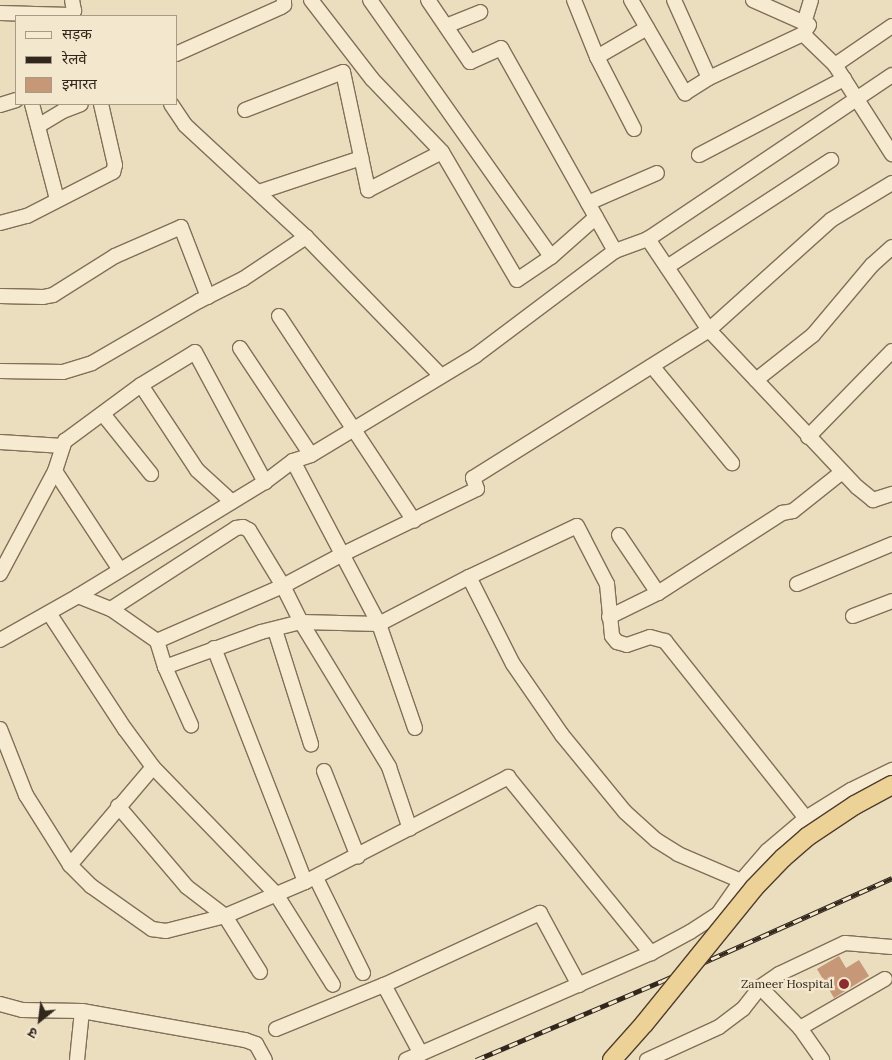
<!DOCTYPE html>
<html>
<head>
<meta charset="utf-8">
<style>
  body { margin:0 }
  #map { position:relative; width:892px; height:1060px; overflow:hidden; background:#ebdebf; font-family:Lora,"Noto Sans Devanagari",serif }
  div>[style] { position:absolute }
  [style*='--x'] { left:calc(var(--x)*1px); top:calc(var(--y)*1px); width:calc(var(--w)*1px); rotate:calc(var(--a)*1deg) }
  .building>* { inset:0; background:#c79877 }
  .roads { filter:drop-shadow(1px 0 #826f58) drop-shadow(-1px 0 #826f58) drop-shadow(0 1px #826f58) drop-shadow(0 -1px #826f58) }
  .minor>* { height:14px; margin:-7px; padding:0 7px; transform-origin:7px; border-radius:7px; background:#f6ebd1 }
  .rail>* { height:5px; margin-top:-2.5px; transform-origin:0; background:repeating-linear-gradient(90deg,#f3e8ce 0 9px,#32271c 0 18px); box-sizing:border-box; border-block:1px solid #32271c }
  .bridges { filter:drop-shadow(1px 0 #503d2d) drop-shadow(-1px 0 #503d2d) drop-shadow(0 1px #503d2d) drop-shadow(0 -1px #503d2d) }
  .major-bridge>* { height:18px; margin:-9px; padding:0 9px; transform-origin:9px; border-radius:9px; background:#edd298 }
  .dots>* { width:14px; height:14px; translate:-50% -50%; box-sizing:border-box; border:2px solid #f3e8ce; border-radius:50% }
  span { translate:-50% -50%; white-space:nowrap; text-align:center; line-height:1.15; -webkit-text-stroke:4.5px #f3e8ce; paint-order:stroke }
  .poi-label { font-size:12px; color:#32271c }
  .right { translate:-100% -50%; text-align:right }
  .legend { position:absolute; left:15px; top:15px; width:162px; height:90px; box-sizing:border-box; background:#f3e8ce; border:1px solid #a69b87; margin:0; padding:6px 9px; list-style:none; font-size:15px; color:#32271c }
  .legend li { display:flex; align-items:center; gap:10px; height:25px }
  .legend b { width:25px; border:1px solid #a69b87 }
  .north { position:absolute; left:15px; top:995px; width:50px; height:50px; -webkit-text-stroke:4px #f3e8ce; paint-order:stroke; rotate:209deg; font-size:14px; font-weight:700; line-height:20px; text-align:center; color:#32271c }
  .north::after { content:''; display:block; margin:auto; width:18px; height:22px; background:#32271c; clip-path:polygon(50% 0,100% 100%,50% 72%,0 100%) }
</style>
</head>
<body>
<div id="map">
  <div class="building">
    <i style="clip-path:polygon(839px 956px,846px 968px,859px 960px,869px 976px,834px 998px,817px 969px)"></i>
  </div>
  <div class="roads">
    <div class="minor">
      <i style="--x:311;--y:0;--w:100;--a:52.3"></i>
      <i style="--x:372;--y:79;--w:101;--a:46.2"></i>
      <i style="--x:442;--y:152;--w:148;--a:59.6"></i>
      <i style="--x:517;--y:280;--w:41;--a:-34.1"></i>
      <i style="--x:551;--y:257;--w:60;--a:-41.6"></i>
      <i style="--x:370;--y:0;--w:314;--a:54.8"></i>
      <i style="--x:428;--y:0;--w:75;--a:55.9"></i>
      <i style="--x:470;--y:62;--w:34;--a:-24"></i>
      <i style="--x:501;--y:48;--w:233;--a:60.7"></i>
      <i style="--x:574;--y:0;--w:61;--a:68"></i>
      <i style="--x:597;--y:57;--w:58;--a:-30.1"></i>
      <i style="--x:631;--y:0;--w:108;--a:59.9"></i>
      <i style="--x:685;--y:93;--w:28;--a:-32"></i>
      <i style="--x:709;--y:78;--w:104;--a:-25.1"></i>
      <i style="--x:674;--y:0;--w:85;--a:65.8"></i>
      <i style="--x:753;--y:0;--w:61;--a:24.1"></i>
      <i style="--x:809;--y:25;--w:11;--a:124"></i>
      <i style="--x:803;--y:34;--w:45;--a:44.1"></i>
      <i style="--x:835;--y:65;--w:106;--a:57.4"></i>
      <i style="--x:0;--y:13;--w:70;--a:1.6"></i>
      <i style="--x:70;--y:15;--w:6;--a:-45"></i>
      <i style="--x:74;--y:11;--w:11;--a:-100"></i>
      <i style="--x:804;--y:23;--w:24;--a:-73"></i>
      <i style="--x:446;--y:26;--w:37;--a:-22"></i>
      <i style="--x:176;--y:54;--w:115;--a:-24.1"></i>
      <i style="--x:281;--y:7;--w:4;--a:-34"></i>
      <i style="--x:284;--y:5;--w:5;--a:-90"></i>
      <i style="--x:597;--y:57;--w:81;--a:62.8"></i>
      <i style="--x:835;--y:65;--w:69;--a:-34.4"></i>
      <i style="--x:32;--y:104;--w:98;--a:75.3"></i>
      <i style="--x:171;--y:104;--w:25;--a:56"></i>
      <i style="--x:185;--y:125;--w:165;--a:42.8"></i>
      <i style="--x:306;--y:237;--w:194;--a:45.8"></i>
      <i style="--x:0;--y:105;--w:17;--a:-17"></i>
      <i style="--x:245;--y:110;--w:105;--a:-21.2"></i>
      <i style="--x:343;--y:72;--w:121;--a:78"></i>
      <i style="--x:368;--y:190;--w:83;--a:-27.2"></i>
      <i style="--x:38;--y:126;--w:29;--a:-31"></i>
      <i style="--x:63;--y:111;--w:19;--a:-21"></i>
      <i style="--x:699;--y:155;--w:164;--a:-27.7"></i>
      <i style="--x:892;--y:183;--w:71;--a:148.8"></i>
      <i style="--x:831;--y:220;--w:164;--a:138"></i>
      <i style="--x:709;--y:330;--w:216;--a:46.7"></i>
      <i style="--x:857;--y:487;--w:21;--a:39"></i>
      <i style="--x:873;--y:500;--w:20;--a:-18"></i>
      <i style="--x:259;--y:192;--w:108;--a:-18.4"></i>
      <i style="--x:588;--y:203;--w:75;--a:-23.5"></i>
      <i style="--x:0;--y:223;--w:28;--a:-15"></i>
      <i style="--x:27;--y:216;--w:97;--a:-27.1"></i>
      <i style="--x:113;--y:172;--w:7;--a:-74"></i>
      <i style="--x:115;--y:165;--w:63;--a:-102.9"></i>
      <i style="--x:667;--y:267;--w:196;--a:-33.1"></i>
      <i style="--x:0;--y:296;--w:43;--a:1.3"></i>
      <i style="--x:43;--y:297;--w:10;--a:-11"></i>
      <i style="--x:53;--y:295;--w:73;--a:-32.2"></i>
      <i style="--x:115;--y:256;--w:72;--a:-23.7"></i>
      <i style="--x:181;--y:227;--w:75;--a:68.9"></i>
      <i style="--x:279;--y:316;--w:245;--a:56.6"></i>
      <i style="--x:240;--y:348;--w:128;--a:56.4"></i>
      <i style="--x:652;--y:366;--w:126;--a:50.5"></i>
      <i style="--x:0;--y:371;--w:63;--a:0.9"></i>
      <i style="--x:63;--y:372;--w:30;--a:-17"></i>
      <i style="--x:92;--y:363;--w:124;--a:-30.1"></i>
      <i style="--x:199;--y:301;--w:49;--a:-26.6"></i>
      <i style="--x:243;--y:279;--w:76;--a:-33.7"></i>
      <i style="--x:756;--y:380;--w:73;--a:-38.3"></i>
      <i style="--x:813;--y:335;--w:92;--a:-49.9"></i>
      <i style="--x:872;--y:265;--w:27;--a:-42"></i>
      <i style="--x:141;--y:385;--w:102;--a:56.6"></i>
      <i style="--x:197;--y:470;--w:47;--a:42.4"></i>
      <i style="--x:103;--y:414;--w:77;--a:51.3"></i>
      <i style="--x:808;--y:437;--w:120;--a:-45.7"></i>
      <i style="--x:0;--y:442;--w:63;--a:3.6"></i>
      <i style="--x:293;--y:461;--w:184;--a:62.2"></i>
      <i style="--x:379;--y:624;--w:110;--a:70.9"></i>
      <i style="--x:619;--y:535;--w:70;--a:56.1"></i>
      <i style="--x:120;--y:570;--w:118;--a:-123.3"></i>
      <i style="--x:55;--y:471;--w:32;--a:-72"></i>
      <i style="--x:65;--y:441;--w:94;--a:-36.4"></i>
      <i style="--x:141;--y:385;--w:63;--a:-31.4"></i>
      <i style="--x:195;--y:352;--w:148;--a:61.7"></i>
      <i style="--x:0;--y:574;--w:117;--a:-61.9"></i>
      <i style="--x:469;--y:577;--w:97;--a:63.2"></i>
      <i style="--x:513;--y:664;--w:86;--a:55.4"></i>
      <i style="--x:562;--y:735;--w:99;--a:50.7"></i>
      <i style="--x:625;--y:812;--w:42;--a:42.1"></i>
      <i style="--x:656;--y:840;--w:26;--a:32"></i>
      <i style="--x:678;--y:854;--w:69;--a:23.2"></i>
      <i style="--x:797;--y:584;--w:103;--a:-22.8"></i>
      <i style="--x:78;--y:596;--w:35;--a:22"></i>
      <i style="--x:111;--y:609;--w:56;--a:34.8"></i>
      <i style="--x:157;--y:641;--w:27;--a:73"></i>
      <i style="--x:165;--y:667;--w:64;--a:65.9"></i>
      <i style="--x:111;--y:609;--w:149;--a:-32.9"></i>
      <i style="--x:236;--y:528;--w:7;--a:-8"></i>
      <i style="--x:243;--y:527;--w:7;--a:27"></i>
      <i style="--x:249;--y:530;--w:66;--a:58.7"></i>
      <i style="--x:283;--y:586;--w:40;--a:63.4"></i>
      <i style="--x:301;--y:622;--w:170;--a:58.7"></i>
      <i style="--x:389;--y:767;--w:65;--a:71.3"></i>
      <i style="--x:49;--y:613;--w:139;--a:56.8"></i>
      <i style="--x:125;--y:729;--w:47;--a:53.6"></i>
      <i style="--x:853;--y:616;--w:42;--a:-21"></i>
      <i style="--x:609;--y:617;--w:55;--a:-26.1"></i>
      <i style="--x:658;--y:593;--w:148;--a:-32.8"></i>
      <i style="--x:782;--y:513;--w:11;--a:-10"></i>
      <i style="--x:793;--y:511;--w:61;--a:-38.4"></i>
      <i style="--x:275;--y:630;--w:120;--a:72.5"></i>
      <i style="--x:0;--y:640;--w:90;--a:-29.4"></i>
      <i style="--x:78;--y:596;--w:219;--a:-31.4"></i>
      <i style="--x:265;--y:482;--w:35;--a:-37"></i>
      <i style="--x:293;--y:461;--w:19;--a:-18"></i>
      <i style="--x:311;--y:455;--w:192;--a:-31.1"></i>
      <i style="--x:475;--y:356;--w:175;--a:-36.9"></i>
      <i style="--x:615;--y:251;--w:35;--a:-20"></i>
      <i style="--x:648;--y:239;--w:294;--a:-33.9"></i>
      <i style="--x:157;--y:641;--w:137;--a:-23.6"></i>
      <i style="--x:283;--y:586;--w:66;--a:-28.1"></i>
      <i style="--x:341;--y:555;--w:151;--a:-25.9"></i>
      <i style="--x:477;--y:489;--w:12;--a:-110"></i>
      <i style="--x:473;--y:478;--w:279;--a:-32.1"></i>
      <i style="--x:709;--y:330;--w:110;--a:-123.8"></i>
      <i style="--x:214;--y:648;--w:251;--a:68.7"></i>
      <i style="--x:165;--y:667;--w:102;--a:-20"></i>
      <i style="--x:261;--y:632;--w:41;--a:-14"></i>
      <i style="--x:301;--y:622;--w:78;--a:1.5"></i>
      <i style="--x:379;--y:624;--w:102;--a:-27.6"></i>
      <i style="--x:469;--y:577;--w:119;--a:-25.3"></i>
      <i style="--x:577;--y:526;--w:65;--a:62.7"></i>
      <i style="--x:607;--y:584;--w:52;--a:84.5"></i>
      <i style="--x:612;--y:636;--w:8;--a:50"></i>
      <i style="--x:617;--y:642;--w:10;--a:17"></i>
      <i style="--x:627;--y:645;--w:24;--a:-19"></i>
      <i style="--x:650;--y:637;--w:16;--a:15"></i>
      <i style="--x:665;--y:641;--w:226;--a:51.5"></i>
      <i style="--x:0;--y:729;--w:71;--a:68.5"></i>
      <i style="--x:26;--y:795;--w:83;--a:57.8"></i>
      <i style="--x:70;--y:865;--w:30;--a:45"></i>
      <i style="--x:91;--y:886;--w:75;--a:35.2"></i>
      <i style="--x:152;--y:929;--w:14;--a:8"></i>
      <i style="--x:166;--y:931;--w:61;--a:-14.3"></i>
      <i style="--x:225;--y:916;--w:87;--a:-23"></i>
      <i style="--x:305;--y:882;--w:229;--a:-27.3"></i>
      <i style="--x:508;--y:777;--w:227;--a:50.9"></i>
      <i style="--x:324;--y:771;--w:92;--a:68.4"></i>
      <i style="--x:118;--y:806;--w:106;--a:49.6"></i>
      <i style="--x:187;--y:887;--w:48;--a:37.3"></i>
      <i style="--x:225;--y:916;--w:66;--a:58"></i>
      <i style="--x:70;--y:865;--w:128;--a:-49.7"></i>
      <i style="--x:153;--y:767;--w:177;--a:45.9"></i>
      <i style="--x:276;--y:894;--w:107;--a:57.9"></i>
      <i style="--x:316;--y:878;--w:106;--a:63.7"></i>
      <i style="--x:384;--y:985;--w:78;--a:61.8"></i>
      <i style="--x:760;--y:987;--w:57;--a:45.7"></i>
      <i style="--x:800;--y:1028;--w:39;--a:55"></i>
      <i style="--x:0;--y:1004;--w:23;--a:15"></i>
      <i style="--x:22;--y:1010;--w:60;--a:1"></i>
      <i style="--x:82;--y:1011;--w:166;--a:10.1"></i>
      <i style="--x:245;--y:1040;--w:12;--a:20"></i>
      <i style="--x:256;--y:1044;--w:18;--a:61"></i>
      <i style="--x:800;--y:1028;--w:98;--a:-30"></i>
      <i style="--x:276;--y:1029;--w:117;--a:-22.2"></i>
      <i style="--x:384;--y:985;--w:172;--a:-24.8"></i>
      <i style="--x:540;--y:913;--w:82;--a:61.6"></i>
      <i style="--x:77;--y:1060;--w:49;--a:-84.2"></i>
      <i style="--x:406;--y:1060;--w:267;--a:-23.6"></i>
      <i style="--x:651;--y:953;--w:44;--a:-28.3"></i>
      <i style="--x:690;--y:932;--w:33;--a:-33"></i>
      <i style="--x:718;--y:914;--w:40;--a:-55.1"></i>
      <i style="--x:741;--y:881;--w:40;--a:-49"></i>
      <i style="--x:767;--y:851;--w:51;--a:-40.2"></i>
      <i style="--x:806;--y:818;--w:53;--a:-31.9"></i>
      <i style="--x:851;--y:790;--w:46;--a:-26"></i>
      <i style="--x:647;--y:1060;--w:79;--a:-24.6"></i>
      <i style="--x:719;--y:1027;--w:30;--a:-37"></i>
      <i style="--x:743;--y:1009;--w:28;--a:-52"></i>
      <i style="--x:760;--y:987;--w:23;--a:-34"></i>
      <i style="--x:779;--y:974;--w:73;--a:-25.2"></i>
      <i style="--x:845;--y:943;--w:47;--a:4.9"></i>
    </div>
  </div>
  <div class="rail">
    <i style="--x:476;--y:1060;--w:202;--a:-23"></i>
    <i style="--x:662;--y:981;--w:252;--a:-24.1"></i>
  </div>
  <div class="bridges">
    <div class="major-bridge">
      <i style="--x:612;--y:1060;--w:48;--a:-48.4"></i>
      <i style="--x:644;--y:1024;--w:175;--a:-51"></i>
      <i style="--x:754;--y:888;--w:42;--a:-46"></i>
      <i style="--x:783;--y:858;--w:32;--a:-41"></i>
      <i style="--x:807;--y:837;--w:58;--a:-33.7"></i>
      <i style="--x:855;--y:805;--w:42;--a:-28.4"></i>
    </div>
  </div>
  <div class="dots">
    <i style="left:844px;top:984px;background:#8d2c2d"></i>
  </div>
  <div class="poi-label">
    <span class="right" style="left:833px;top:984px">Zameer Hospital</span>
  </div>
  <ul class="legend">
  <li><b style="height:6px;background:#f6ebd1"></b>सड़क</li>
  <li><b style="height:6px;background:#32271c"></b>रेलवे</li>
  <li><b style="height:14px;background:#c79877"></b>इमारत</li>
  </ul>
  <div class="north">उ</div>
</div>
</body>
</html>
